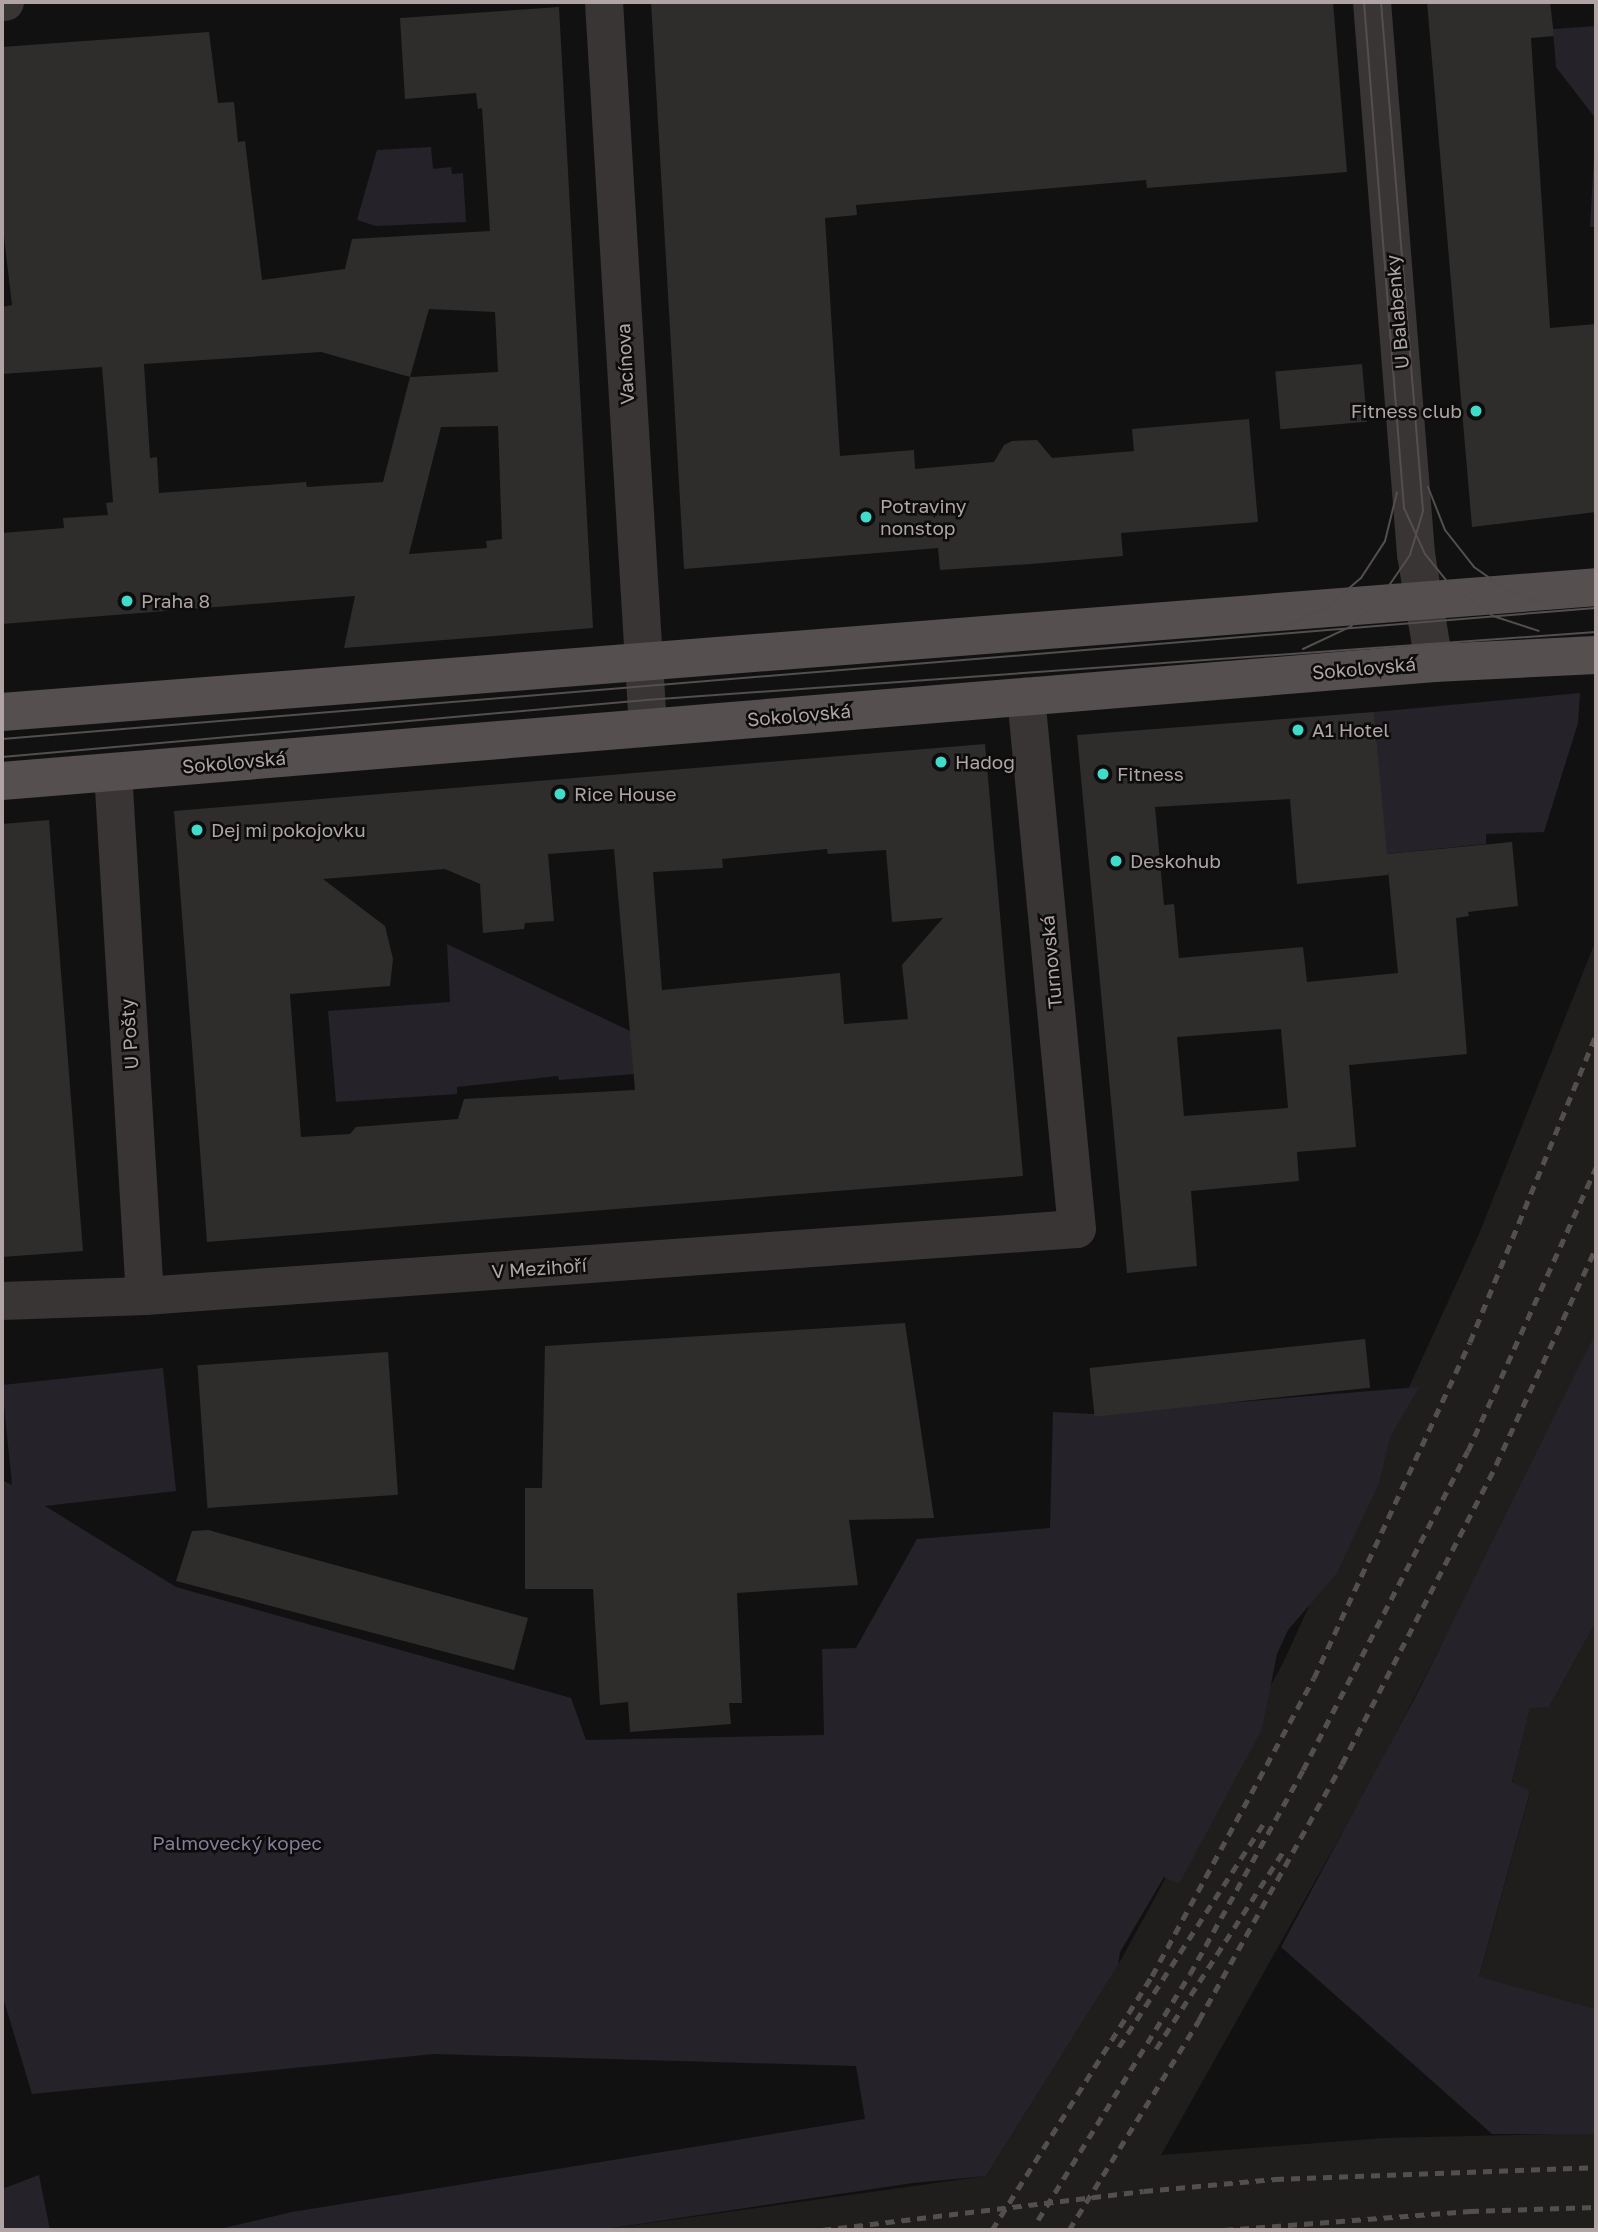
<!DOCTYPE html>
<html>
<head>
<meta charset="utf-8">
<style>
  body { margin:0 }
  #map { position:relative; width:1598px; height:2232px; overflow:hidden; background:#121111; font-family:"Golos Text",sans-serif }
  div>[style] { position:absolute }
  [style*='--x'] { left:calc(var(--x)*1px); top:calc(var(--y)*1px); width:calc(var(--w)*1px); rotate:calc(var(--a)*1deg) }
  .built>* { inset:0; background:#1f1e1d }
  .green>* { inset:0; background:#252229 }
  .building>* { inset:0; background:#2e2d2c; transform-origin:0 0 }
  .minor>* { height:38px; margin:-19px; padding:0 19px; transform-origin:19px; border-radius:19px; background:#393535 }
  .major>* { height:38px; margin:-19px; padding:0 19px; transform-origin:19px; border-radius:19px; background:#554f4f }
  .tram>* { height:2px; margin:-1px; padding:0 1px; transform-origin:1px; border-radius:1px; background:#544e4e }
  .rail>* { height:5px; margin-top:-2.5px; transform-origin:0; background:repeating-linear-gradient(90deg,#544e4e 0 9px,transparent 0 16px) }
  .dots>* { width:19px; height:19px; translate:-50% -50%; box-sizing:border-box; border:4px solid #0d0c0c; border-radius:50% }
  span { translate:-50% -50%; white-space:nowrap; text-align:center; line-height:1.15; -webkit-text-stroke:5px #0d0c0c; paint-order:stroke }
  .street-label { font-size:19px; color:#b1a4a5 }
  .poi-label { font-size:19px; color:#b1a4a5 }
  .right { translate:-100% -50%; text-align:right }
  .left { translate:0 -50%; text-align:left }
  .park-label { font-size:19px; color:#857d9a }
  .frame { position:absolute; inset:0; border:4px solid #b1a4a5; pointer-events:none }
</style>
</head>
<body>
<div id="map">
  <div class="built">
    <i style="clip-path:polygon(1596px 940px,1596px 1332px,1526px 1480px,1372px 1780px,1161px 2155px,1384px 2138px,1596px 2133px,1596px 2230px,599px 2230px,986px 2176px,1122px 1958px,1283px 1663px,1479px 1234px)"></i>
    <i style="clip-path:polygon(1596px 1622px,1596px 2009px,1479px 1978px,1530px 1792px,1512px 1783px,1530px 1707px,1549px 1707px)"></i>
  </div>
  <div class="green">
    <i style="clip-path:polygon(1596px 26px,1596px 227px,1590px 227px,1596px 119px,1556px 67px,1553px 29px)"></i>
    <i style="clip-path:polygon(431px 147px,433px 169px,451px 167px,452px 174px,463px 173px,466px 222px,376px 226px,357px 220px,377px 150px)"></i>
    <i style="clip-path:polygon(1580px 693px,1578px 723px,1544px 832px,1486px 834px,1486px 844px,1386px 854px,1374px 712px)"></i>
    <i style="clip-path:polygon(447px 944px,630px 1031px,737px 1032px,774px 1063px,559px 1080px,558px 1076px,457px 1087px,457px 1094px,336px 1102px,328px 1011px,450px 1002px)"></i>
    <i style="clip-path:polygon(1596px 1332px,1596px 1622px,1549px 1707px,1530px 1708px,1512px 1782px,1530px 1791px,1479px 1977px,1596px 2009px,1596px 2134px,1492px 2134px,1281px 1947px,1417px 1694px)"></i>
    <i style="clip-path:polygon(163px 1368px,176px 1491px,45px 1506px,176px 1587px,571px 1698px,586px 1740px,824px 1735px,822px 1649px,856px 1648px,917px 1539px,1050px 1528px,1053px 1412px,1092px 1414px,1419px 1387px,1390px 1437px,1379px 1483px,1337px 1573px,1288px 1630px,1277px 1654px,1262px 1729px,1179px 1884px,1164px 1877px,1120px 1952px,1118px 1965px,986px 2176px,913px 2183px,599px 2230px,215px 2230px,292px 2212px,865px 2119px,856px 2066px,434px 2054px,32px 2094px,2px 1994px,2px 1480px,12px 1485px,2px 1385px)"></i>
    <i style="clip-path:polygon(39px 2175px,50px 2230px,2px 2230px,2px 2189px)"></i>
  </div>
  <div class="building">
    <i style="clip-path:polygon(651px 2px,1333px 2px,1347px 172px,1147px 188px,1146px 180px,856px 205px,857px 215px,825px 218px,840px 456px,914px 450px,915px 469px,994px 462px,1004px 445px,1012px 441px,1037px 440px,1052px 458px,1134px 451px,1132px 429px,1249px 419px,1258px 522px,1121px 533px,1123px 556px,1031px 564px,940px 570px,938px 548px,684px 569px)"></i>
    <i style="clip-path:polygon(1427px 2px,1550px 2px,1554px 36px,1531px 38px,1550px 328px,1596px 324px,1596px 512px,1472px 527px)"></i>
    <i style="clip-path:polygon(evenodd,559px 7px,593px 628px,344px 648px,355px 596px,2px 624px,2px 533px,64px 528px,63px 518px,108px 515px,106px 503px,113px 502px,102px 367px,2px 374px,2px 307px,12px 305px,2px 220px,2px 47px,209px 32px,218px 103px,234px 102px,238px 142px,245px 141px,262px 280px,345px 269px,352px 239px,490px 231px,482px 108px,478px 109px,476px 93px,405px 99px,400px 18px,559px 7px,429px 309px,495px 312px,498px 372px,410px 377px,429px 309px,559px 7px,321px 352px,410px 377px,383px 482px,307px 487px,306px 482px,159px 493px,157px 457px,150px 458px,144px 364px,321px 352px,559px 7px,498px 426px,502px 539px,486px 541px,487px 548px,409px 554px,441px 427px,498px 426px)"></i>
    <i style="left:1362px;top:364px;width:58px;height:87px;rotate:85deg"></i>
    <i style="clip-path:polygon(evenodd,1374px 712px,1387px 854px,1512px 842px,1518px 906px,1468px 912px,1469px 916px,1456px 918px,1467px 1054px,1349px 1065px,1356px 1147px,1297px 1152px,1299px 1181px,1191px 1191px,1197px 1266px,1127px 1273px,1077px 735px,1374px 712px,1290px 799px,1297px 884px,1388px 875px,1388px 870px,1398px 973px,1307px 982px,1303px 947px,1179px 958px,1174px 904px,1164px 905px,1155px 807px,1290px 799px,1374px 712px,1281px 1029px,1288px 1108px,1184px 1116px,1177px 1037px,1281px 1029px)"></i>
    <i style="clip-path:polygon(evenodd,985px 744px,1023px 1176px,207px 1242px,174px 811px,985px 744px,614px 849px,635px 1090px,464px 1099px,458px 1119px,356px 1127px,350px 1134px,301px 1137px,290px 994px,390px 986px,393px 959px,385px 926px,323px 879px,445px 869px,480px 884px,483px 933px,524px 929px,525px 923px,554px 921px,548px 854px,614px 849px,985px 744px,827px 849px,828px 854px,886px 850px,892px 922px,943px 918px,902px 965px,908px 1019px,844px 1024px,840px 973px,662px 990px,653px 872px,723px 868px,722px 859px,827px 849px)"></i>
    <i style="clip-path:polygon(49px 820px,83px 1251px,2px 1257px,2px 824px)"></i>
    <i style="clip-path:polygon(905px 1323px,934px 1518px,849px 1520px,858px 1585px,737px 1593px,742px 1703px,729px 1703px,731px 1724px,630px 1732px,628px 1702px,600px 1705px,593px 1589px,525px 1589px,525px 1488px,542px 1488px,545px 1346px)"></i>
    <i style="left:1365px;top:1339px;width:49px;height:277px;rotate:84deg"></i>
    <i style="left:388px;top:1352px;width:143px;height:191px;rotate:86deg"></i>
    <i style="clip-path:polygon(208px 1530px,528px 1618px,514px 1670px,176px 1581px,192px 1531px)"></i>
  </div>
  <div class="minor">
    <i style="--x:2;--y:2;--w:3;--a:0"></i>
    <i style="--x:604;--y:2;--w:726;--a:86.53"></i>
    <i style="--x:1372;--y:2;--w:554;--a:85.44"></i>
    <i style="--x:1416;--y:554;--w:110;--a:80.6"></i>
    <i style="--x:113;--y:772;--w:525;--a:86.51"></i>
    <i style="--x:2;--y:1301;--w:143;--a:-2"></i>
    <i style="--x:145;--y:1296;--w:934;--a:-4.11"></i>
    <i style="--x:1077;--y:1229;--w:535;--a:-95.47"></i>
  </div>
  <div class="major">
    <i style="--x:2;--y:712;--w:1599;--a:-4.48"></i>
    <i style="--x:2;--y:781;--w:1437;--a:-4.71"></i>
    <i style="--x:1434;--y:663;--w:162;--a:-2.8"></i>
  </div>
  <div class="tram">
    <i style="--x:1364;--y:2;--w:508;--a:85.48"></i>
    <i style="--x:1404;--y:508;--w:51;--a:65.5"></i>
    <i style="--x:1425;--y:554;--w:38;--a:51"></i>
    <i style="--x:1449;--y:584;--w:54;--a:36"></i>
    <i style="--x:1493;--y:616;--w:48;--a:18.1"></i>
    <i style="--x:1428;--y:487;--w:46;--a:68.4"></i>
    <i style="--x:1445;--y:530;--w:47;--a:51.9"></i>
    <i style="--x:1474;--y:567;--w:45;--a:35.1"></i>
    <i style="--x:1511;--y:593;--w:46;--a:17.7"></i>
    <i style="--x:1282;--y:628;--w:50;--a:-25"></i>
    <i style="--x:1327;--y:607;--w:45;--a:-40.5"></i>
    <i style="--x:1361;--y:578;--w:44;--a:-57"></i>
    <i style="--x:1385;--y:541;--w:50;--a:-76.2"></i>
    <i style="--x:1303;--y:649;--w:52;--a:-25.1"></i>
    <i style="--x:1350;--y:627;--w:36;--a:-42"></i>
    <i style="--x:1377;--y:603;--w:58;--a:-55.5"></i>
    <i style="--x:1410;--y:555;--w:46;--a:-73.5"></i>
    <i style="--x:1423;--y:511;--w:511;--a:-94.72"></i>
    <i style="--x:2;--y:739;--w:1599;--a:-4.7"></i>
    <i style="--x:2;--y:757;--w:647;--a:-5.06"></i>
    <i style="--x:646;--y:700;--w:952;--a:-4.09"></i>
  </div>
  <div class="rail">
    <i style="--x:1119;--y:2047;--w:265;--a:-57.1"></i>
    <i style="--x:1156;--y:2049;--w:238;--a:-57.2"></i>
    <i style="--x:1038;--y:2220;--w:289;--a:-58.3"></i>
    <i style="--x:1190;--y:1974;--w:233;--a:-61"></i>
    <i style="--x:1303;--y:1770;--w:359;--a:-62.7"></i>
    <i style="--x:1468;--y:1451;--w:311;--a:-65.7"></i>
    <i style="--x:822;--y:2230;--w:324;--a:-6.9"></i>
    <i style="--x:1144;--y:2191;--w:132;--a:-5.2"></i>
    <i style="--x:1275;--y:2179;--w:321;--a:-2.1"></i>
    <i style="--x:992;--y:2230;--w:300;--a:-57.8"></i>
    <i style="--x:1152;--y:1976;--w:339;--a:-61.5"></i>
    <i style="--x:1314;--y:1678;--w:370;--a:-65.1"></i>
    <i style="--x:1470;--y:1342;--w:332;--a:-67.7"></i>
    <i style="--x:1069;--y:2230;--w:247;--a:-58.2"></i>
    <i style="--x:1199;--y:2020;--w:293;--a:-60.8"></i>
    <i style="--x:1342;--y:1764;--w:336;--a:-62.7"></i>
    <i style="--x:1496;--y:1465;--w:239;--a:-65.3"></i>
    <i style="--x:1224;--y:2230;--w:247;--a:-4.4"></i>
    <i style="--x:1470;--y:2211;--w:126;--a:-1.8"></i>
  </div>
  <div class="dots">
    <i style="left:1476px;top:411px;background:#41dbc9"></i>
    <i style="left:866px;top:517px;background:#41dbc9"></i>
    <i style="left:127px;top:601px;background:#41dbc9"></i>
    <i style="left:1298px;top:730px;background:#41dbc9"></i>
    <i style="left:941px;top:762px;background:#41dbc9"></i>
    <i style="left:1103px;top:774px;background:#41dbc9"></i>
    <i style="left:560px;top:794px;background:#41dbc9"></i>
    <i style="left:197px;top:830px;background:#41dbc9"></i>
    <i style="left:1116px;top:861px;background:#41dbc9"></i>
  </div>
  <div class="street-label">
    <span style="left:1397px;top:312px;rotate:-95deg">U Balabenky</span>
    <span style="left:625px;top:364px;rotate:-93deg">Vacínova</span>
    <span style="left:1364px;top:668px;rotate:-5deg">Sokolovská</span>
    <span style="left:799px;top:715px;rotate:-5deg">Sokolovská</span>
    <span style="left:234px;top:762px;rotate:-5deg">Sokolovská</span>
    <span style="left:1051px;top:962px;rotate:-95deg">Turnovská</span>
    <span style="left:129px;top:1034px;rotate:-94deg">U Pošty</span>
    <span style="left:539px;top:1268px;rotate:-4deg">V Mezihoří</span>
  </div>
  <div class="poi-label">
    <span class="right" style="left:1462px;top:411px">Fitness club</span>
    <span class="left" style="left:880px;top:517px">Potraviny<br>nonstop</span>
    <span class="left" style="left:141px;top:601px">Praha 8</span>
    <span class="left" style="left:1312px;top:730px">A1 Hotel</span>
    <span class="left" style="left:955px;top:762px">Hadog</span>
    <span class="left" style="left:1117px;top:774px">Fitness</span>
    <span class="left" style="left:574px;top:794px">Rice House</span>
    <span class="left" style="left:211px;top:830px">Dej mi pokojovku</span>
    <span class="left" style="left:1130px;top:861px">Deskohub</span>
  </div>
  <div class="park-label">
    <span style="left:237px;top:1843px">Palmovecký kopec</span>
  </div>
  <div class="frame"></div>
</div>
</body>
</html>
